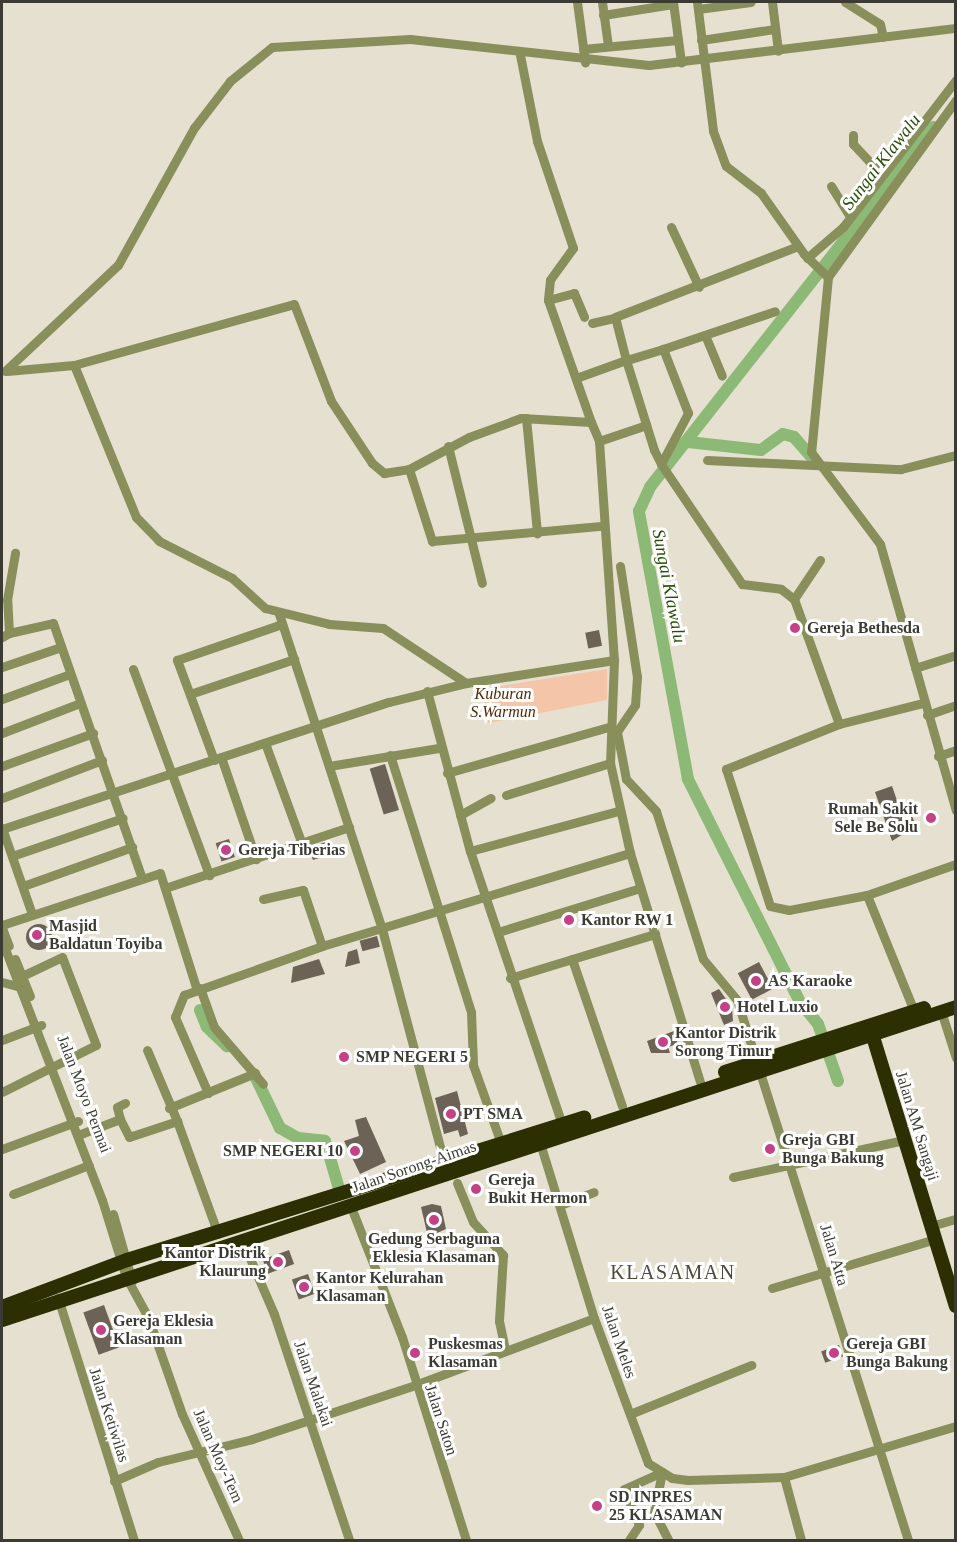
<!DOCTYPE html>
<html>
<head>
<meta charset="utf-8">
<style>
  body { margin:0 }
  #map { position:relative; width:957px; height:1542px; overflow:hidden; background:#e5e0d0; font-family:"Times New Roman",serif }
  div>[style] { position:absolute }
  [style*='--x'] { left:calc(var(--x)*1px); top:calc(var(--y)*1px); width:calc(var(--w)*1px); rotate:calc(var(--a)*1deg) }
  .green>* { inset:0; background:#f4c5a9 }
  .river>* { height:12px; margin:-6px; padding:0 6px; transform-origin:6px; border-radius:6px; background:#8db976 }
  .building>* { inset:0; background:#6c6256; transform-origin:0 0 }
  .round { border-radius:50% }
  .minor>* { height:9px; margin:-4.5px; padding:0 4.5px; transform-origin:4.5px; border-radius:4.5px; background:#888f5b }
  .highway>* { height:14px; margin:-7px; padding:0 7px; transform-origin:7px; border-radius:7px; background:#2b2f01 }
  .dots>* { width:16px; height:16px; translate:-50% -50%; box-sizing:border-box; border:3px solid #fff; border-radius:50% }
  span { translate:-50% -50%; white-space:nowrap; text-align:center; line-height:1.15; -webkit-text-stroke:6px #fff; paint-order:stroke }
  .poi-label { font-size:16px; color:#3b3a33; font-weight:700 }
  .left { translate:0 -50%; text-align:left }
  .right { translate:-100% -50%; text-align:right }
  .park-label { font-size:16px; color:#542804; font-style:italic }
  .street-label { font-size:16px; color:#3b3a33 }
  .water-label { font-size:18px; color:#274e06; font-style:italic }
  .quarter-label { font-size:20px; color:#4d4a3c; letter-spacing:1.5px }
  .frame { position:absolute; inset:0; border:3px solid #3b3a33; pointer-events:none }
</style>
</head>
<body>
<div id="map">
  <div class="green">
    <i style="clip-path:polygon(607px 669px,607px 700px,488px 723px,482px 689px)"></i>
  </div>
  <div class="river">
    <i style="--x:688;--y:442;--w:73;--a:6.3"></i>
    <i style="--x:761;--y:450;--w:27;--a:-36"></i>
    <i style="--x:783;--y:434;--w:11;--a:15"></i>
    <i style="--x:794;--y:437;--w:30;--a:49"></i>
    <i style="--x:200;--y:1010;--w:18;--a:68"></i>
    <i style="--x:207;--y:1027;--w:28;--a:44"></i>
    <i style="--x:254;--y:1074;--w:60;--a:64.3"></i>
    <i style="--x:280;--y:1128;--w:21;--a:29"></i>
    <i style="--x:298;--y:1138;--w:27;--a:6"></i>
    <i style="--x:325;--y:1141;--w:53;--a:73.6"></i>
    <i style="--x:838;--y:1081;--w:60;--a:-109.3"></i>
    <i style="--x:818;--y:1024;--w:28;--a:-129"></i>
    <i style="--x:800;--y:1002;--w:250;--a:-116.7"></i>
    <i style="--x:688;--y:779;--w:272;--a:-100.4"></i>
    <i style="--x:639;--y:511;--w:26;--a:-65"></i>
    <i style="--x:650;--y:487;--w:458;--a:-51.8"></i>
  </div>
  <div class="building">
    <i style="left:599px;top:630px;width:16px;height:14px;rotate:79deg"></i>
    <i style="left:385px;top:764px;width:48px;height:16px;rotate:73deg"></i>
    <i style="clip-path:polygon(892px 786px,900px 809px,908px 806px,916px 826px,892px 841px,875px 792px)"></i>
    <i style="left:229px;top:839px;width:19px;height:14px;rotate:72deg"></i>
    <i style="left:326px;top:842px;width:13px;height:18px;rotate:72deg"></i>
    <i class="round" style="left:26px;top:924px;width:26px;height:26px"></i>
    <i style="left:377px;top:936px;width:11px;height:18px;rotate:75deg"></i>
    <i style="clip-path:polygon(357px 949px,360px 963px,345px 967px,348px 952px)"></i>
    <i style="clip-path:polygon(319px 959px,325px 974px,291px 983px,293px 967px)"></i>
    <i style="left:759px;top:962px;width:30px;height:24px;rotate:62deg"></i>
    <i style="clip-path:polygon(719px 989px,732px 1008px,733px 1021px,724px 1025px,711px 993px)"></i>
    <i style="clip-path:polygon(674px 1031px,678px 1044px,668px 1047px,670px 1053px,651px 1053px,647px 1041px)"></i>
    <i style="clip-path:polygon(457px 1091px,468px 1134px,460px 1137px,458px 1130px,444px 1134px,435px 1098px)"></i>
    <i style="clip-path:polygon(366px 1117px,386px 1162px,360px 1174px,344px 1141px,359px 1136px,355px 1120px)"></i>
    <i style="clip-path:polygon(432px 1204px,441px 1206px,446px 1229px,428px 1237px,421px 1207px)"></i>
    <i style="left:289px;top:1250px;width:15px;height:28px;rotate:70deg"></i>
    <i style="left:308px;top:1274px;width:21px;height:17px;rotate:71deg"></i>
    <i style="left:104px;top:1305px;width:45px;height:22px;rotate:70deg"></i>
    <i style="left:839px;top:1345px;width:12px;height:19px;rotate:70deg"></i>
  </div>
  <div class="minor">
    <i style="--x:577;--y:2;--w:61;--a:82.4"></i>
    <i style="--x:602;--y:2;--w:44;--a:82.2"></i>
    <i style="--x:673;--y:2;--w:61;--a:82.4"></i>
    <i style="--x:697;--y:2;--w:130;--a:82.9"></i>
    <i style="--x:713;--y:131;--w:37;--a:70"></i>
    <i style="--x:726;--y:166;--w:44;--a:37.6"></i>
    <i style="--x:761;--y:193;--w:75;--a:54.8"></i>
    <i style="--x:804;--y:254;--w:33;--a:44"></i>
    <i style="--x:772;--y:2;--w:49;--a:83"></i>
    <i style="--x:845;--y:2;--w:41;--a:32.2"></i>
    <i style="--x:880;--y:24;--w:13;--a:77"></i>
    <i style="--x:698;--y:9;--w:53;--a:-7.5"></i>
    <i style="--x:603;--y:15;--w:71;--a:-8.9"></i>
    <i style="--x:701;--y:40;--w:75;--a:-8.5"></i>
    <i style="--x:583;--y:49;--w:95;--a:-5.4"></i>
    <i style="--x:520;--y:55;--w:88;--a:78.8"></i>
    <i style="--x:537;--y:141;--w:113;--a:71.4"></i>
    <i style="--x:573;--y:248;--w:39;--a:126"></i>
    <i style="--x:550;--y:280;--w:20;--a:96"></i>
    <i style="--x:548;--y:300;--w:129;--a:70.6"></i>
    <i style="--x:956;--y:100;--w:218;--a:125.9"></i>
    <i style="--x:828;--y:277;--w:176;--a:95.5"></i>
    <i style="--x:811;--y:452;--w:115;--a:53.1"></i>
    <i style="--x:880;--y:544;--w:277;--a:74.1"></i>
    <i style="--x:853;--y:135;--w:9;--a:90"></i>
    <i style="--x:853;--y:144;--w:42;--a:46.9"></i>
    <i style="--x:831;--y:186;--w:36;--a:58"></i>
    <i style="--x:671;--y:227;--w:66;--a:65"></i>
    <i style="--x:807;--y:258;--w:48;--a:-40.7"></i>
    <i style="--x:843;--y:227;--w:185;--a:-52.5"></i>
    <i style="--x:548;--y:300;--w:27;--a:-15"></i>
    <i style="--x:574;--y:293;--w:26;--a:67"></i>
    <i style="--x:592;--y:323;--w:23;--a:-13"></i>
    <i style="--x:705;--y:335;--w:44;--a:67.5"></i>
    <i style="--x:663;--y:349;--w:118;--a:-18.7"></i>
    <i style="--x:74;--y:365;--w:164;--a:67.8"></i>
    <i style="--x:136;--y:517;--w:33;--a:46"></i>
    <i style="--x:159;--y:541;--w:82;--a:26.9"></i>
    <i style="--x:232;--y:578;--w:45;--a:42.3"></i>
    <i style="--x:265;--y:608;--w:66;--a:14"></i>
    <i style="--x:329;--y:624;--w:54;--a:4.2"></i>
    <i style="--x:383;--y:628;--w:100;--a:33.5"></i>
    <i style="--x:466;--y:683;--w:150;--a:-8.8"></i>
    <i style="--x:5;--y:371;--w:155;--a:-43.2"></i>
    <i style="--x:118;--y:265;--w:157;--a:-61"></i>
    <i style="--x:194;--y:128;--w:59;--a:-52.5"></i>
    <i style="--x:230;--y:81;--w:54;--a:-39"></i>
    <i style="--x:272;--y:47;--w:138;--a:-3.3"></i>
    <i style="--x:410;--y:39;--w:240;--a:6.2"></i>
    <i style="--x:649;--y:65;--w:309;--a:-6.9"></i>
    <i style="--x:7;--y:371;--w:67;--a:-5.1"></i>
    <i style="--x:74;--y:365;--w:228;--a:-15.5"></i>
    <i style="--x:294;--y:304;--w:104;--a:69.1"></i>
    <i style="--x:331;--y:401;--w:74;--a:56.5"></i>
    <i style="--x:372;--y:463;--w:16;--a:40"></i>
    <i style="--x:384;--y:473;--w:25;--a:-9"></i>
    <i style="--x:409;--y:469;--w:68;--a:-28.1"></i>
    <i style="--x:469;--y:437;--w:55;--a:-20.1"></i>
    <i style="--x:521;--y:418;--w:70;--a:3.3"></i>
    <i style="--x:591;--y:422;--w:21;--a:67"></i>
    <i style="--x:599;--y:441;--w:220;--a:86.1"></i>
    <i style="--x:614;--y:660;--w:103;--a:92.2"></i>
    <i style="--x:610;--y:763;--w:92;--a:77.5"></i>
    <i style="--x:630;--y:853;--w:239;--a:73"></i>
    <i style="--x:576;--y:378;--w:53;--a:-19.8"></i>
    <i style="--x:626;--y:360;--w:44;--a:-104.3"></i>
    <i style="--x:615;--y:317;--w:196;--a:-21.2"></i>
    <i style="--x:526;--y:418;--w:116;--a:84.5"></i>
    <i style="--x:599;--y:441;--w:50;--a:-18.8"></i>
    <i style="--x:448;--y:446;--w:141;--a:76.1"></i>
    <i style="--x:707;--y:460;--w:194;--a:2.7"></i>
    <i style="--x:901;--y:469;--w:57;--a:-14.3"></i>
    <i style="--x:661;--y:464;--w:58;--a:-62.1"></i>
    <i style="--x:688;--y:413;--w:69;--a:-111.3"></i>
    <i style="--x:663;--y:349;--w:39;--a:163"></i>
    <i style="--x:626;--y:360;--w:94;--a:72.7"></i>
    <i style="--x:654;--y:450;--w:16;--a:63"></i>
    <i style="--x:661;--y:464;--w:145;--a:56"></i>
    <i style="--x:742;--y:584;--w:39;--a:7"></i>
    <i style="--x:781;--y:589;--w:16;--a:38"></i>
    <i style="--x:794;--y:599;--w:133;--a:70.2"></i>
    <i style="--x:409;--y:469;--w:76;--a:72.3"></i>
    <i style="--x:432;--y:541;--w:170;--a:-5.1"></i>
    <i style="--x:620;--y:566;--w:112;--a:81.3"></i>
    <i style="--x:637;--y:677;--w:28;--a:94"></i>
    <i style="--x:635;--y:705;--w:32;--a:124"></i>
    <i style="--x:617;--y:732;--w:48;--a:79.2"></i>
    <i style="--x:626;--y:779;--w:44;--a:46.8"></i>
    <i style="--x:656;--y:811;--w:155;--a:72.4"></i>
    <i style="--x:703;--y:959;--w:53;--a:50.3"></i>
    <i style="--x:737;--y:1000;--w:566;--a:72.43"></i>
    <i style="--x:794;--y:599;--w:47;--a:-56.3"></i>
    <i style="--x:279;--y:614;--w:331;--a:71.9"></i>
    <i style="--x:382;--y:929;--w:245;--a:75.1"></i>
    <i style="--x:9;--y:633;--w:45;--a:-12.8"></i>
    <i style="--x:53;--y:623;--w:268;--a:70.8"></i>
    <i style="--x:2;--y:637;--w:8;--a:-30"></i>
    <i style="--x:9;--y:633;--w:33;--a:-93"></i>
    <i style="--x:7;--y:600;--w:48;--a:-80.3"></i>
    <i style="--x:2;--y:667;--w:62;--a:-18.7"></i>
    <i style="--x:915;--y:668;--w:43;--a:-17.6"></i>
    <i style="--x:133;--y:669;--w:220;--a:69.7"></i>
    <i style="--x:427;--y:691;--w:166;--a:75"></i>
    <i style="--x:470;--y:851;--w:289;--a:71.4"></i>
    <i style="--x:190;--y:694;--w:110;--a:-18.6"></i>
    <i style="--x:2;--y:699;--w:72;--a:-20.2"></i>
    <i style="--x:927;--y:715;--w:31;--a:-19"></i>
    <i style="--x:2;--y:733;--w:84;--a:-21"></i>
    <i style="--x:265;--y:743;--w:108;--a:69.9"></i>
    <i style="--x:390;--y:755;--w:269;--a:72.5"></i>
    <i style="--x:471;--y:1012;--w:53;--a:87.8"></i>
    <i style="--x:473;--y:1065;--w:83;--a:70.3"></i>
    <i style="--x:938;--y:756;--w:19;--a:-18"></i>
    <i style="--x:221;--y:757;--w:108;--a:71.1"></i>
    <i style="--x:214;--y:760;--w:107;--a:-110.3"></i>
    <i style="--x:177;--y:660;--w:111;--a:-18.9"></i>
    <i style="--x:2;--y:766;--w:97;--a:-19.9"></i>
    <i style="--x:329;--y:766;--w:111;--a:-9.3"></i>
    <i style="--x:447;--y:773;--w:167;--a:-15.9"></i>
    <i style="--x:506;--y:795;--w:109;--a:-17.1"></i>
    <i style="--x:2;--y:798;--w:107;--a:-20.8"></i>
    <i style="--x:460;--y:815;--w:35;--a:-29"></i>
    <i style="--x:2;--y:828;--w:91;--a:70.8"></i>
    <i style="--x:2;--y:829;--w:407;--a:-18.2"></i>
    <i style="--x:389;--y:702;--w:79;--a:-13.9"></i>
    <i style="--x:470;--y:851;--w:153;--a:-15.1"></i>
    <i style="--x:12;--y:856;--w:117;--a:-18.9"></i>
    <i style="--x:23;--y:886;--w:116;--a:-19.7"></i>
    <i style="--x:165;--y:888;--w:194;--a:-18.3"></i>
    <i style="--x:867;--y:895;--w:79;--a:169.1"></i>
    <i style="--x:789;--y:910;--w:19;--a:-168"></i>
    <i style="--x:770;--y:906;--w:144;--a:-107.8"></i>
    <i style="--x:726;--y:769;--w:122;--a:-21.7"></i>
    <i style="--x:839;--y:724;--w:87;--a:-14"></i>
    <i style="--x:263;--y:899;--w:41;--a:-12.7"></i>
    <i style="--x:303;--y:890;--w:59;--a:71.3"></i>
    <i style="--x:2;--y:925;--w:166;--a:-18.2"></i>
    <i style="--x:160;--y:873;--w:123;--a:72.5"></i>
    <i style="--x:2;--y:928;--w:19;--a:69"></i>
    <i style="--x:498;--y:932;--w:149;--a:-17.2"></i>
    <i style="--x:2;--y:941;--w:278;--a:68.9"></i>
    <i style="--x:102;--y:1200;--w:81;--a:72.7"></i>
    <i style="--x:126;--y:1277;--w:46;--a:61.2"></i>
    <i style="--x:148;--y:1317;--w:103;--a:70.7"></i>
    <i style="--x:182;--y:1414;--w:138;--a:65.7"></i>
    <i style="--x:15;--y:959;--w:40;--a:68"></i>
    <i style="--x:510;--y:978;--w:65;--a:-17"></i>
    <i style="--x:2;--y:982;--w:20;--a:15"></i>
    <i style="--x:200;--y:988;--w:41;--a:70.3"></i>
    <i style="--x:214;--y:1027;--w:75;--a:49.3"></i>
    <i style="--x:914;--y:1011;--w:125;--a:-112.1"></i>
    <i style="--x:867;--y:895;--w:94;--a:-19.2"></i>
    <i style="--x:941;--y:1011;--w:49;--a:72.3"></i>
    <i style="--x:2;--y:1040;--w:42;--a:-21"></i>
    <i style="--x:2;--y:1092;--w:105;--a:-26.6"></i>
    <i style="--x:96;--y:1045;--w:94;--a:-111.1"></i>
    <i style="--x:62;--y:957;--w:44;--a:154.6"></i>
    <i style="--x:208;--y:1093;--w:83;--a:-113.5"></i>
    <i style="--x:175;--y:1017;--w:24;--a:-68"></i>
    <i style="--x:184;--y:995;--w:146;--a:-19.5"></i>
    <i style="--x:322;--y:946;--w:322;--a:-16.8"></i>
    <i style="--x:622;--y:1106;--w:155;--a:-108.8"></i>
    <i style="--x:572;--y:959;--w:87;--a:-16.8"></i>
    <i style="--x:169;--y:1108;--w:93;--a:-22.1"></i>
    <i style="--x:120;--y:1119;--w:12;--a:-104"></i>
    <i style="--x:117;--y:1107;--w:9;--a:-27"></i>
    <i style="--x:177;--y:1121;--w:120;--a:70.1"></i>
    <i style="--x:78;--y:1135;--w:45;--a:-20.9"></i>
    <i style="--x:120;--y:1119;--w:20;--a:63"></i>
    <i style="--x:129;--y:1137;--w:51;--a:-18.4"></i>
    <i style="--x:177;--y:1121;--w:77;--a:-112.9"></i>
    <i style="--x:540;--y:1143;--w:183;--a:72.9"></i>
    <i style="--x:594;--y:1318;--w:155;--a:69.6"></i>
    <i style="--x:648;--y:1463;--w:28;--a:32"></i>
    <i style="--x:672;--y:1478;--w:16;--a:7"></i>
    <i style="--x:688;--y:1480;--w:96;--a:-1.8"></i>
    <i style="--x:784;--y:1477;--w:179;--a:-16.5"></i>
    <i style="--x:2;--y:1149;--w:81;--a:-20.2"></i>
    <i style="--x:733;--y:1177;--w:175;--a:-12.2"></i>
    <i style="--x:457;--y:1183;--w:42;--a:67.7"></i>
    <i style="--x:473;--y:1222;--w:45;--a:47.7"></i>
    <i style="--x:503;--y:1255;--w:66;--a:93.5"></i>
    <i style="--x:499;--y:1321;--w:29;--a:78"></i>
    <i style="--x:13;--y:1194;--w:81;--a:-20.9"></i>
    <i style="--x:560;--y:1205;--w:36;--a:-21"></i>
    <i style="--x:351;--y:1207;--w:140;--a:68.6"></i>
    <i style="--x:402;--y:1337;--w:213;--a:72.5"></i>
    <i style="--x:113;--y:1214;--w:70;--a:74.2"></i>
    <i style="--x:931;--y:1226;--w:26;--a:-16"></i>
    <i style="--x:242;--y:1240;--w:81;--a:66.6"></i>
    <i style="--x:274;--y:1314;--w:238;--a:71.6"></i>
    <i style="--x:772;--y:1288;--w:170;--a:-16.7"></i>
    <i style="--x:58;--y:1298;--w:254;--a:72.6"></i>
    <i style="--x:630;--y:1414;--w:131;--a:-22"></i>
    <i style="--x:662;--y:1472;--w:41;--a:101.3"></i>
    <i style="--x:654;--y:1512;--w:31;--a:63"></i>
    <i style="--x:784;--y:1477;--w:65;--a:74.9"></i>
    <i style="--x:114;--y:1481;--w:48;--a:-23.4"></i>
    <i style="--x:158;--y:1462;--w:97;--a:-13.7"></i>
    <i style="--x:252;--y:1439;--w:172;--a:-18.3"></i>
    <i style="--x:415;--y:1385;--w:191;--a:-20.5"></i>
    <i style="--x:629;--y:1540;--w:18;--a:-56"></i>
    <i style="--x:639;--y:1525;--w:39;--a:-113"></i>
    <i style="--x:624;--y:1489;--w:42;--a:-24.1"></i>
  </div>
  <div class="highway">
    <i style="--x:870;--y:1027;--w:292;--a:72.9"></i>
    <i style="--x:725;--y:1072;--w:209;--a:-17.8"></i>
    <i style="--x:2;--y:1307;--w:134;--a:-20.6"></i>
    <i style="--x:127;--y:1260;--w:479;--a:-17.3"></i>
    <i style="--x:2;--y:1320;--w:1004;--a:-18.16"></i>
  </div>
  <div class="dots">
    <i style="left:795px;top:628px;background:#c44186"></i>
    <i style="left:931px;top:818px;background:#c44186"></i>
    <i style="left:226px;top:850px;background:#c44186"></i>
    <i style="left:569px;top:920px;background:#c44186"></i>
    <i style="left:37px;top:935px;background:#c44186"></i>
    <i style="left:756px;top:981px;background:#c44186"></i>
    <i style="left:725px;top:1007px;background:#c44186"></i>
    <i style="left:663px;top:1042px;background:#c44186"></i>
    <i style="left:344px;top:1057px;background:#c44186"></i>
    <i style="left:451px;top:1114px;background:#c44186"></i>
    <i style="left:770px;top:1149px;background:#c44186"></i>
    <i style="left:355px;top:1151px;background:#c44186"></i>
    <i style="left:476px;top:1189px;background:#c44186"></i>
    <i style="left:434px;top:1220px;background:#c44186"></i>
    <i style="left:278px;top:1262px;background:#c44186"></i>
    <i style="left:304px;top:1287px;background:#c44186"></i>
    <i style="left:101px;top:1330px;background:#c44186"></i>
    <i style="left:415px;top:1353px;background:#c44186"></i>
    <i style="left:834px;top:1353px;background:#c44186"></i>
    <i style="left:597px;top:1506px;background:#c44186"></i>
  </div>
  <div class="poi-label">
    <span class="left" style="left:807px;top:628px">Gereja Bethesda</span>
    <span class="right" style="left:918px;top:818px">Rumah Sakit<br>Sele Be Solu</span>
    <span class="left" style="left:238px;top:850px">Gereja Tiberias</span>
    <span class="left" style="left:581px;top:920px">Kantor RW 1</span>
    <span class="left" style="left:49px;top:935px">Masjid<br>Baldatun Toyiba</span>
    <span class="left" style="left:768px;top:981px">AS Karaoke</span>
    <span class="left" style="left:737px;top:1007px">Hotel Luxio</span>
    <span class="left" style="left:675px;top:1042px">Kantor Distrik<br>Sorong Timur</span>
    <span class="left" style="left:356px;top:1057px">SMP NEGERI 5</span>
    <span class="left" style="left:463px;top:1114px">PT SMA</span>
    <span class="left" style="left:782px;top:1149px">Greja GBI<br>Bunga Bakung</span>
    <span class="right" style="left:343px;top:1151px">SMP NEGERI 10</span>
    <span class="left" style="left:488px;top:1189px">Gereja<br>Bukit Hermon</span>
    <span style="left:434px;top:1248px">Gedung Serbaguna<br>Eklesia Klasaman</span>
    <span class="right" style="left:266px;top:1262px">Kantor Distrik<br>Klaurung</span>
    <span class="left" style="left:316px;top:1287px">Kantor Kelurahan<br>Klasaman</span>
    <span class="left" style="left:113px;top:1330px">Gereja Eklesia<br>Klasaman</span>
    <span class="left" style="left:428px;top:1353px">Puskesmas<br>Klasaman</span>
    <span class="left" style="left:846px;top:1353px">Gereja GBI<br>Bunga Bakung</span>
    <span class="left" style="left:609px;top:1506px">SD INPRES<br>25 KLASAMAN</span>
  </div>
  <div class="park-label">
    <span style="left:503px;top:703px">Kuburan<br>S.Warmun</span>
  </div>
  <div class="street-label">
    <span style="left:84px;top:1094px;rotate:69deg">Jalan Moyo Permai</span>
    <span style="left:917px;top:1126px;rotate:73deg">Jalan AM Sangaji</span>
    <span style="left:414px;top:1167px;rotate:-19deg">Jalan Sorong-Aimas</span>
    <span style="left:834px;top:1255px;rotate:73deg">Jalan Atta</span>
    <span style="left:619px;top:1342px;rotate:71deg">Jalan Meles</span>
    <span style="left:313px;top:1384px;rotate:71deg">Jalan Malakai</span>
    <span style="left:109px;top:1415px;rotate:72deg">Jalan Ketiwilas</span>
    <span style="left:441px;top:1420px;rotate:72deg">Jalan Saton</span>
    <span style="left:218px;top:1456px;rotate:66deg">Jalan Moy-Tem</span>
  </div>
  <div class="water-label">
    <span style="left:881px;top:162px;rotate:-52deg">Sungai Klawalu</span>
    <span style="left:669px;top:586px;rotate:79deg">Sungai Klawalu</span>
  </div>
  <div class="quarter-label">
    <span style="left:673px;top:1272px">KLASAMAN</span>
  </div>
  <div class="frame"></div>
</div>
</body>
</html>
